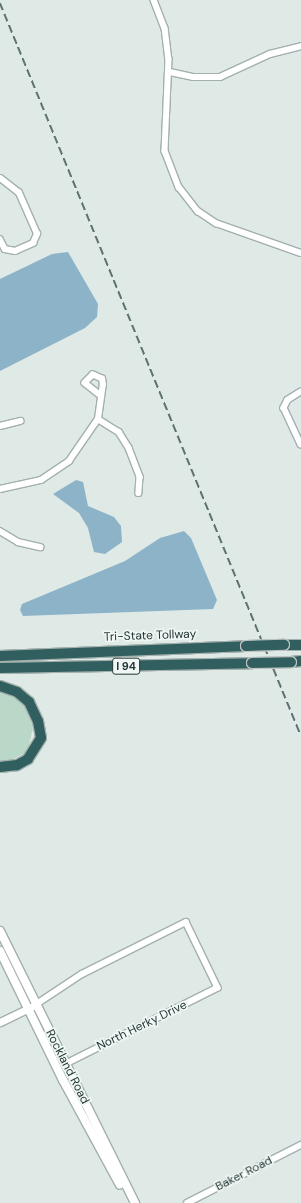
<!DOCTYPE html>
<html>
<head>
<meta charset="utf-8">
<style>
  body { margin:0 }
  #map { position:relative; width:301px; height:1203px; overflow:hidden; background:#dfe9e6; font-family:"DM Sans",sans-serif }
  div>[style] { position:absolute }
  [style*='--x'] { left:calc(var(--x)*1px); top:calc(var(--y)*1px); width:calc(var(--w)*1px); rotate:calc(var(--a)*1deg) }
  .green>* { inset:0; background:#bad8c8 }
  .water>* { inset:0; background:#8db3c8 }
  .roads { filter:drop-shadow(1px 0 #a3b0ad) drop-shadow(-1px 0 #a3b0ad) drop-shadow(0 1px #a3b0ad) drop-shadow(0 -1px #a3b0ad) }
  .minor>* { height:5.5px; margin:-2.75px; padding:0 2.75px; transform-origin:2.75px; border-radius:2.75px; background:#fff }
  .tertiary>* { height:7px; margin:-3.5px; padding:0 3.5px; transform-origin:3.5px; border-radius:3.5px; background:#fff }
  .secondary>* { height:8px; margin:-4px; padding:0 4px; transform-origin:4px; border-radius:4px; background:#fff }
  .motorway>* { height:10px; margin:-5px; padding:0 5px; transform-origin:5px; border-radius:5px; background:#315f5f }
  .rail>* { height:1.5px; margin-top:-0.75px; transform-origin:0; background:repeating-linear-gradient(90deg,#5c7271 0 8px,transparent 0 12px) }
  .bridges { filter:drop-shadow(1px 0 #bdc3c2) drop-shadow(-1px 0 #bdc3c2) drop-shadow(0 1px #bdc3c2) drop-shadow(0 -1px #bdc3c2) }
  .motorway-bridge>* { height:10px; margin:-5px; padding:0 5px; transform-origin:5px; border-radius:5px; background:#315f5f }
  span { translate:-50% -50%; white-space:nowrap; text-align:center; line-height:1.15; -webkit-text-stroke:3.5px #eff6f4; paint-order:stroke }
  .shield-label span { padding:1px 3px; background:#eff6f4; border:1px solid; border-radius:3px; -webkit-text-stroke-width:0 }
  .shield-label { font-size:11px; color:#223735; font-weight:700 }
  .street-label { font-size:12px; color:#223735 }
</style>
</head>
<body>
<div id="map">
  <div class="green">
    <i style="clip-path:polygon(0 689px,24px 704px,33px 727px,28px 751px,8px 762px,0 761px)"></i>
  </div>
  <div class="water">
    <i style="clip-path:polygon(68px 252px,98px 304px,97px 317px,85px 328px,0 371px,0 279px,52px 254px)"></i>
    <i style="clip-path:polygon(76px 480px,83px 482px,88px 506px,114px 517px,121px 526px,122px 542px,105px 554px,94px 552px,88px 528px,79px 513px,53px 494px)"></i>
    <i style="clip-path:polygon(184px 531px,191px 538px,217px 600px,213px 609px,23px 616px,20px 610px,22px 604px,125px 561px,160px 538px)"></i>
  </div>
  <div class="roads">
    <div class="minor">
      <i style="--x:154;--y:0;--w:30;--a:69"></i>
      <i style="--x:165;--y:28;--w:31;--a:83"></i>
      <i style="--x:169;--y:59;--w:92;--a:92.5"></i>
      <i style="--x:165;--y:151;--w:39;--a:69"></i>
      <i style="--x:179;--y:187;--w:31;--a:52"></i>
      <i style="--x:198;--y:211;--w:22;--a:34"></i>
      <i style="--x:216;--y:223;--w:90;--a:19.4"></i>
      <i style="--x:170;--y:72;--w:24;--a:12"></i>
      <i style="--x:193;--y:77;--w:27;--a:0"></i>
      <i style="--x:220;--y:77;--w:55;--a:-24.7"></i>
      <i style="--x:270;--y:54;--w:32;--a:-14"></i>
      <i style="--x:0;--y:239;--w:11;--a:63"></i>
      <i style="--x:5;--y:249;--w:10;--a:11"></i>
      <i style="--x:15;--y:251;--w:20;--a:-24"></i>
      <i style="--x:33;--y:243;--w:10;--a:-66"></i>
      <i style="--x:37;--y:234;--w:45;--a:-113.7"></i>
      <i style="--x:19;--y:193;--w:23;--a:-142"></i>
      <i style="--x:301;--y:392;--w:15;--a:148"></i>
      <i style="--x:288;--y:400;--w:9;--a:117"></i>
      <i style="--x:284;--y:408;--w:40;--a:65"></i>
      <i style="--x:98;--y:419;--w:25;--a:32"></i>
      <i style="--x:119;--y:432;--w:19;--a:58"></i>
      <i style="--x:129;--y:448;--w:31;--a:69"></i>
      <i style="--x:140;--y:477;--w:16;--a:94"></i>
      <i style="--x:0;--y:426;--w:21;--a:-14"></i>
      <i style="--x:0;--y:489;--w:42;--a:-12.4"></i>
      <i style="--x:41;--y:480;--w:34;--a:-34"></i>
      <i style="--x:69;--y:461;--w:51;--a:-55.4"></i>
      <i style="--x:98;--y:419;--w:34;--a:-82"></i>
      <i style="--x:103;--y:385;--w:6;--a:-99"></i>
      <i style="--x:102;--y:379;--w:10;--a:-156"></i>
      <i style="--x:93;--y:375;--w:11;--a:135"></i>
      <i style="--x:85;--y:383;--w:18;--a:38"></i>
      <i style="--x:0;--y:531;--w:21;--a:31"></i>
      <i style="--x:18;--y:542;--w:23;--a:13"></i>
      <i style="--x:35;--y:1005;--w:56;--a:-33.4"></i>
      <i style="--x:82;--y:974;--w:116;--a:-26.6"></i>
      <i style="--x:186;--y:922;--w:73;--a:64.1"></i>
      <i style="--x:218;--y:988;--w:170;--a:153.4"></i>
      <i style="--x:187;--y:1203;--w:128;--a:-27"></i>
    </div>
    <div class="tertiary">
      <i style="--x:0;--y:1022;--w:37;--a:-26"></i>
    </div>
    <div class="secondary">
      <i style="--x:0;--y:931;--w:304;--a:63.6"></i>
      <i style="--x:0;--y:951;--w:144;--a:64"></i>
      <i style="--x:63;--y:1080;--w:119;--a:61.5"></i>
    </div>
    <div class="motorway">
      <i style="--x:284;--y:645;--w:17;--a:0"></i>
      <i style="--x:0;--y:656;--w:246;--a:-2.3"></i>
      <i style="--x:291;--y:662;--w:10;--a:-6"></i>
      <i style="--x:0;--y:668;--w:252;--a:-1.1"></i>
      <i style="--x:0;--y:686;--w:18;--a:19"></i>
      <i style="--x:17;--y:692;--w:16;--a:40"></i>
      <i style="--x:29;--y:702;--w:21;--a:65"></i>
      <i style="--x:38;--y:721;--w:17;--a:80"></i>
      <i style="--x:41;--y:738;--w:25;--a:122"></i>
      <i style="--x:28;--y:759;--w:13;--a:151"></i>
      <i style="--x:17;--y:765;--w:17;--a:173"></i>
    </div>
  </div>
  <div class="rail">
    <i style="--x:0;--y:3;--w:792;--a:67.67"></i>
  </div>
  <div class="bridges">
    <div class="motorway-bridge">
      <i style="--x:246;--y:646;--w:38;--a:-2"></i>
      <i style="--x:252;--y:663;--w:39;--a:-1"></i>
    </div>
  </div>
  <div class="shield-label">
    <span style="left:126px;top:666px">I 94</span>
  </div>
  <div class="street-label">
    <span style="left:150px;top:636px;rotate:-2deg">Tri-State Tollway</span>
    <span style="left:142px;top:1026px;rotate:-26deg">North Herky Drive</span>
    <span style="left:67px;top:1067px;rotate:63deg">Rockland Road</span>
    <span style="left:244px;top:1174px;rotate:-27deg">Baker Road</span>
  </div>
</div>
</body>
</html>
